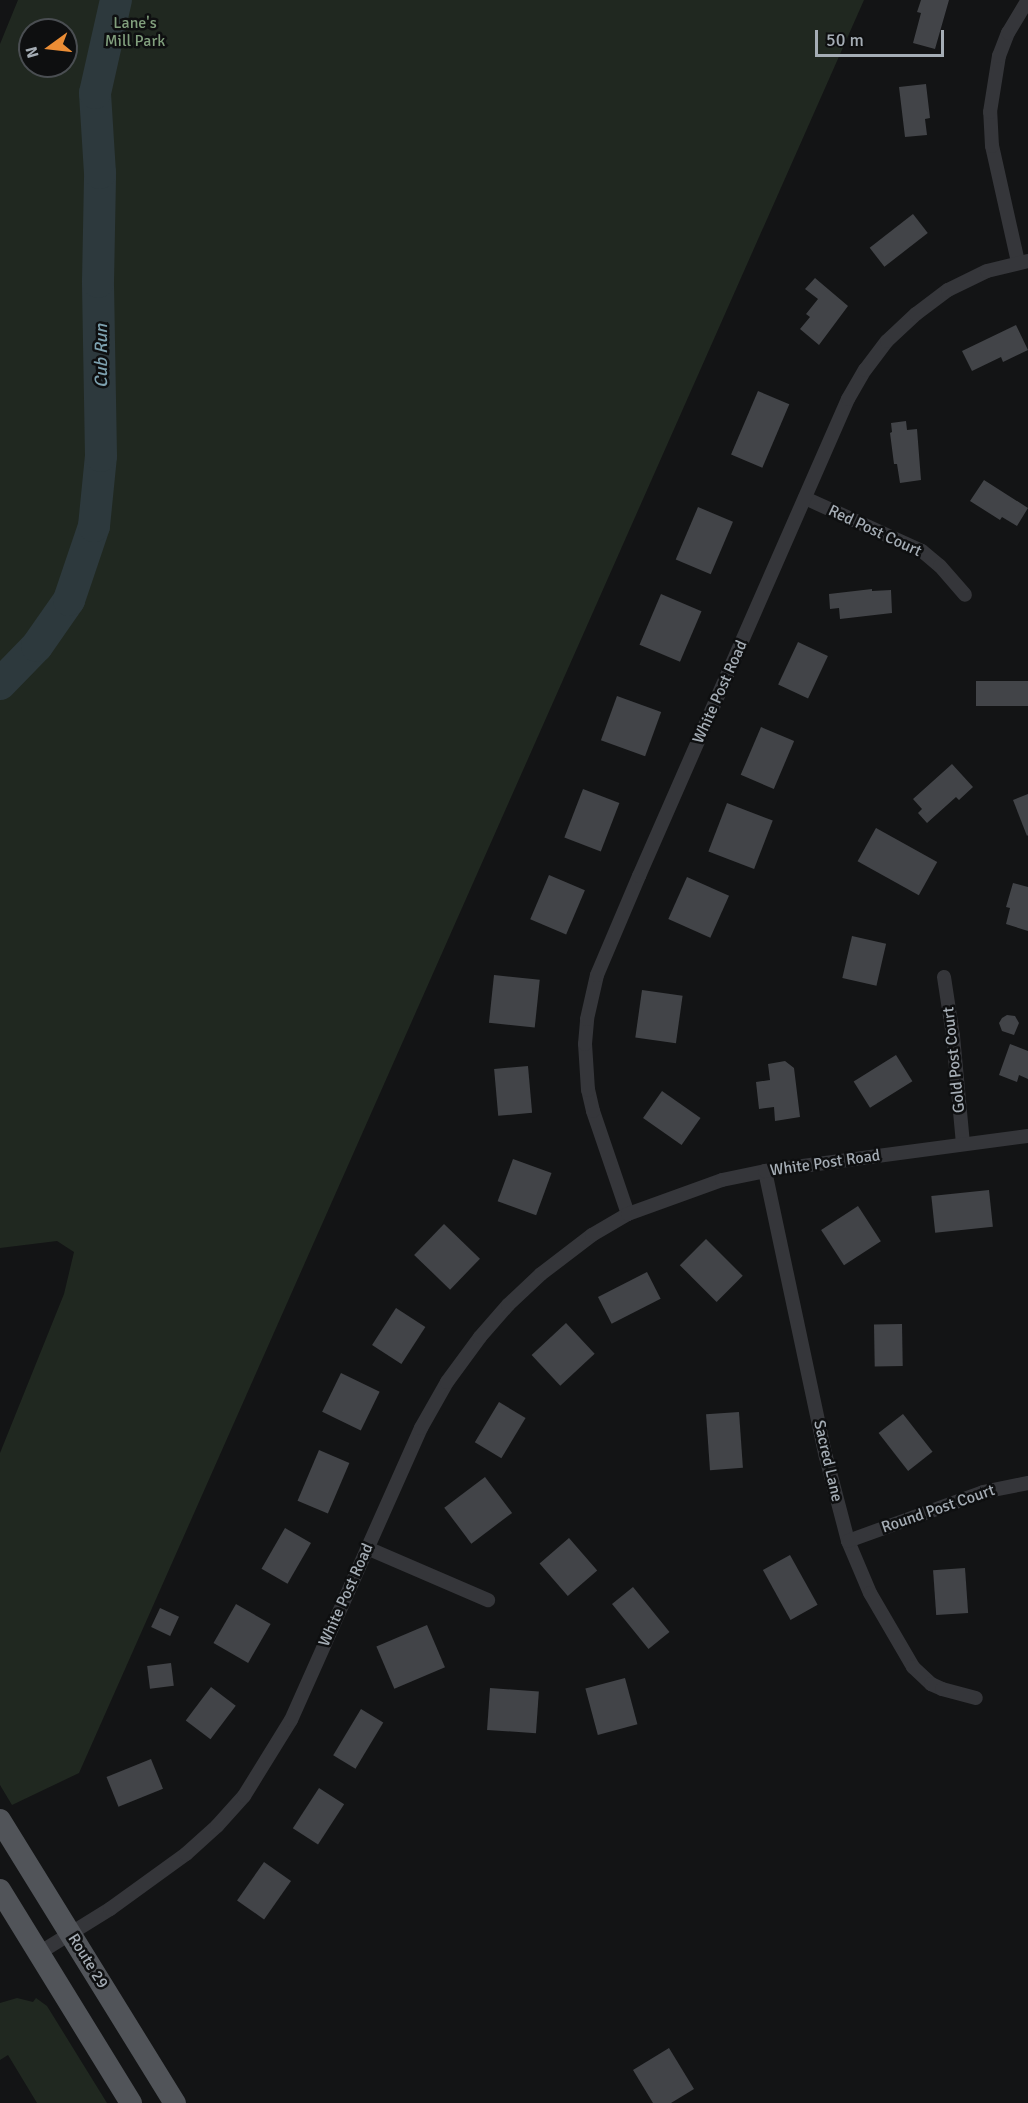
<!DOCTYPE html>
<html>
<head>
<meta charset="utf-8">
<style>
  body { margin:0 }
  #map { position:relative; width:1028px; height:2103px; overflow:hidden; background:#131415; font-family:Signika,sans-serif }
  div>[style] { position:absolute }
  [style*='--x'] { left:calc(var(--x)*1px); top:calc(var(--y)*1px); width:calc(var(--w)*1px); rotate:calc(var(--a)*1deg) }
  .green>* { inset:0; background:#202820 }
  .river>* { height:32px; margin:-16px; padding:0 16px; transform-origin:16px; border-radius:16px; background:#2d393d }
  .building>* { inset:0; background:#424448; transform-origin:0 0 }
  .street>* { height:14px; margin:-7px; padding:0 7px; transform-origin:7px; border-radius:7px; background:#35363a }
  .primary>* { height:22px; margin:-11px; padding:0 11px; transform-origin:11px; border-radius:11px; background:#515459 }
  span { translate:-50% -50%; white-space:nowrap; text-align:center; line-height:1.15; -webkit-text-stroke:5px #0e0f10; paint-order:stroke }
  .park-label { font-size:16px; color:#819f7d }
  .street-label { font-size:16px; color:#a5adb5 }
  .water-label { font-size:18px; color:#7da1af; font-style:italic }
  .north { position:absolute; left:18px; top:18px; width:60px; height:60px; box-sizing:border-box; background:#0e0f10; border:2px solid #4a4e52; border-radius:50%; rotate:255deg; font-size:16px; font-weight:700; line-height:24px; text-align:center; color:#a5adb5 }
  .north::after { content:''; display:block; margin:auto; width:21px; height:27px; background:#eb8d35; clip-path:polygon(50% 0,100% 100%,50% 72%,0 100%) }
  .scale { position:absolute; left:815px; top:30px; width:129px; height:27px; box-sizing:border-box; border:3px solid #a5adb5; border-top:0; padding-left:8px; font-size:18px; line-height:21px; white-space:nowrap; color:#a5adb5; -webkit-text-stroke:4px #0e0f10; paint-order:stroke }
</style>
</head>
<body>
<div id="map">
  <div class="green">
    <i style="clip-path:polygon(evenodd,18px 0,864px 0,79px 1773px,12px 1805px,0 1785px,0 1453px,64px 1294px,74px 1252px,57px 1241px,0 1248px,0 44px,18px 0,30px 30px,66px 30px,66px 66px,30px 66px,30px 30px)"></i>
    <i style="clip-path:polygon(17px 1998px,33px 2002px,36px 1998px,47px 2006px,107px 2103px,37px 2103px,8px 2055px,0 2060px,0 2003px)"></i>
  </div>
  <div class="river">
    <i style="--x:0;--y:684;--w:53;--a:-45.8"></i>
    <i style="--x:37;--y:646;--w:56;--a:-55.2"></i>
    <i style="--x:69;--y:600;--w:78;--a:-71.3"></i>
    <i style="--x:94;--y:526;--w:70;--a:-84.3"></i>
    <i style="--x:101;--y:456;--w:174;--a:-91"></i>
    <i style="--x:98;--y:282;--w:109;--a:-88.9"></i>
    <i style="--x:100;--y:173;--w:80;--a:-93.6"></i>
    <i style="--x:95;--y:93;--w:95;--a:-77.3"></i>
  </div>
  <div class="building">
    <i style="clip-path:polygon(921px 0,949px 0,935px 49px,913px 43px,921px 13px,917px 12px)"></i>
    <i style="clip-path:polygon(926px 84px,930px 118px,925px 119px,927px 135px,905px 137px,899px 87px)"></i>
    <i style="left:913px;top:214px;width:24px;height:55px;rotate:52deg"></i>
    <i style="clip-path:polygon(815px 278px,848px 306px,819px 345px,800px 329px,810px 317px,806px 314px,818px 299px,805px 289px)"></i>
    <i style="clip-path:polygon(1016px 325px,1028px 350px,1003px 362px,1001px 357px,972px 371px,962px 351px)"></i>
    <i style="left:758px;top:391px;width:34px;height:69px;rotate:23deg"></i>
    <i style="clip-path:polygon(906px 421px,907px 430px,917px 429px,921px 480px,900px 483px,897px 464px,894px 464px,890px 433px,892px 432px,891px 423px)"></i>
    <i style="clip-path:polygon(984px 480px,1028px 508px,1017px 526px,1002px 517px,1000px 520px,970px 501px)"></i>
    <i style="left:698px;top:507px;width:38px;height:57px;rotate:23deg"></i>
    <i style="clip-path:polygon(872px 589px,872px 591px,891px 590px,892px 613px,840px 619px,839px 608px,830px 609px,829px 594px)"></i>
    <i style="left:661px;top:594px;width:44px;height:55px;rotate:23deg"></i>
    <i style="left:798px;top:642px;width:33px;height:47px;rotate:25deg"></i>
    <i style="left:976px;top:681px;width:52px;height:25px"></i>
    <i style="left:617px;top:696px;width:47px;height:47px;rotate:20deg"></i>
    <i style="left:761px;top:727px;width:36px;height:52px;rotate:23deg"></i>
    <i style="clip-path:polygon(952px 764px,973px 787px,959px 800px,956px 797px,927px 823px,918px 813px,922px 809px,913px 799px)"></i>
    <i style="left:583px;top:789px;width:39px;height:52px;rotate:21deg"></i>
    <i style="clip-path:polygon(1028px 794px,1028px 835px,1027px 836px,1013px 800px)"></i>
    <i style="left:727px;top:803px;width:49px;height:52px;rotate:21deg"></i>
    <i style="left:876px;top:828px;width:70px;height:38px;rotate:29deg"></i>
    <i style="left:549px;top:875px;width:39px;height:48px;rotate:23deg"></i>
    <i style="left:687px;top:877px;width:46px;height:46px;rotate:24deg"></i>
    <i style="clip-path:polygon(1013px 883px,1028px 887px,1028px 931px,1006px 924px,1010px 908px,1006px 907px)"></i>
    <i style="left:852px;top:936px;width:35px;height:43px;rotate:13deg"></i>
    <i style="left:494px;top:975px;width:46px;height:48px;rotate:6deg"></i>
    <i style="left:642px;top:990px;width:41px;height:48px;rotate:8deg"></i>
    <i style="clip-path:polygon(1007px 1015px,1015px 1016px,1019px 1023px,1014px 1035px,1002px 1031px,999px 1023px,1002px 1018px)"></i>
    <i style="clip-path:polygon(1010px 1044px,1028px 1051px,1028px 1079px,1019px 1075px,1017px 1082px,999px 1075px)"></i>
    <i style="left:896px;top:1055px;width:31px;height:50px;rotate:58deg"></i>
    <i style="clip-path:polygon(785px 1061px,794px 1068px,800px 1117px,775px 1121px,774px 1107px,759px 1109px,756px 1082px,770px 1080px,768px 1064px)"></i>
    <i style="left:528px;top:1066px;width:47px;height:34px;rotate:85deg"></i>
    <i style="left:662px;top:1091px;width:47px;height:33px;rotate:35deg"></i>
    <i style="left:513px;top:1159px;width:41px;height:45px;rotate:20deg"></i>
    <i style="left:989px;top:1190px;width:37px;height:58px;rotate:84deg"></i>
    <i style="left:858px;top:1206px;width:42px;height:44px;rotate:57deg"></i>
    <i style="left:444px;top:1224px;width:50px;height:43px;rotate:44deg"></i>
    <i style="left:706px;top:1239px;width:52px;height:37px;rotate:45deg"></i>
    <i style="left:647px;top:1272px;width:30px;height:55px;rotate:63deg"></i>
    <i style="left:396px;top:1308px;width:35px;height:44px;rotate:33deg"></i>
    <i style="left:566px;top:1323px;width:42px;height:47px;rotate:47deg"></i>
    <i style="left:902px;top:1324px;width:42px;height:28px;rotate:89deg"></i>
    <i style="left:341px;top:1373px;width:43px;height:43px;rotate:26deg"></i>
    <i style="left:499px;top:1402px;width:31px;height:47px;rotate:31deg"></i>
    <i style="left:739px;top:1412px;width:56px;height:33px;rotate:86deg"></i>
    <i style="left:903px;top:1414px;width:48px;height:31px;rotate:52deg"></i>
    <i style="left:319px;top:1450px;width:33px;height:55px;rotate:23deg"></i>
    <i style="left:485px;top:1477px;width:45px;height:51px;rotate:53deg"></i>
    <i style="left:285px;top:1528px;width:30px;height:47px;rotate:30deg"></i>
    <i style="left:569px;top:1538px;width:43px;height:39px;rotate:49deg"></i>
    <i style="left:790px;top:1555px;width:57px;height:31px;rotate:61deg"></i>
    <i style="left:965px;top:1568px;width:45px;height:32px;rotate:86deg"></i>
    <i style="left:633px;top:1587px;width:58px;height:27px;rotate:51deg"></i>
    <i style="left:236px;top:1604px;width:40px;height:45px;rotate:30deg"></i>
    <i style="left:160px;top:1608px;width:21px;height:21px;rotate:25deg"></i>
    <i style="left:427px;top:1625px;width:46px;height:55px;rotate:67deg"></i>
    <i style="left:171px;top:1663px;width:23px;height:24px;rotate:83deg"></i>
    <i style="left:625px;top:1678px;width:48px;height:41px;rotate:75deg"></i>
    <i style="left:211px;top:1687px;width:31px;height:42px;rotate:37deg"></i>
    <i style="left:490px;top:1688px;width:49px;height:42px;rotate:4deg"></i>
    <i style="left:361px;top:1709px;width:26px;height:54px;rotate:31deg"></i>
    <i style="left:151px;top:1759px;width:32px;height:48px;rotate:68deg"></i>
    <i style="left:319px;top:1788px;width:30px;height:48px;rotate:33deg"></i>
    <i style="left:264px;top:1862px;width:33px;height:47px;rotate:35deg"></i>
    <i style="clip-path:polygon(669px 2048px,694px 2089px,671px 2103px,653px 2103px,633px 2070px)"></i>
  </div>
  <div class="street">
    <i style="--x:1018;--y:262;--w:119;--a:-102.6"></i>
    <i style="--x:992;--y:146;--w:34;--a:-93"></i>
    <i style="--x:990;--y:112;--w:57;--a:-80.9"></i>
    <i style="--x:999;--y:56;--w:25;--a:-69"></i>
    <i style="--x:1008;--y:33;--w:39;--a:-59"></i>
    <i style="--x:805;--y:498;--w:128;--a:24.4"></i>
    <i style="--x:922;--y:551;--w:23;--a:40"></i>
    <i style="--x:940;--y:566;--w:38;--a:49"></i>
    <i style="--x:944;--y:977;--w:60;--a:81.3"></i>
    <i style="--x:953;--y:1036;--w:108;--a:84.7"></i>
    <i style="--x:765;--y:1171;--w:292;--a:78"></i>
    <i style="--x:826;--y:1457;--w:87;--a:75.3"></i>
    <i style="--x:848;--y:1541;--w:56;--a:67.1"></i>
    <i style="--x:870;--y:1593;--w:86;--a:59.8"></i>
    <i style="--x:913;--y:1667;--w:25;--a:43"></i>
    <i style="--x:931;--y:1684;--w:12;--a:24"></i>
    <i style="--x:942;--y:1689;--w:35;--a:15"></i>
    <i style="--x:628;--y:1214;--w:109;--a:-108.8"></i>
    <i style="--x:593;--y:1111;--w:22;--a:-103"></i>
    <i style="--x:588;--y:1090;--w:46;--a:-93.7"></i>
    <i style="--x:585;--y:1044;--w:25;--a:-85"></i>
    <i style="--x:587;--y:1019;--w:45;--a:-77.2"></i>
    <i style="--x:597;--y:975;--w:108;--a:-67"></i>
    <i style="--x:639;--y:876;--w:521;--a:-66.34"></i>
    <i style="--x:848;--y:399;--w:34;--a:-60"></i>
    <i style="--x:865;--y:370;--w:36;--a:-53"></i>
    <i style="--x:887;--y:341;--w:40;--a:-43"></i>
    <i style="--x:916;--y:314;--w:40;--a:-37"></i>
    <i style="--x:948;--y:290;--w:43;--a:-26"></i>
    <i style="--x:987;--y:271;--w:42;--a:-13.7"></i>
    <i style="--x:848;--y:1541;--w:144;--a:-19.9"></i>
    <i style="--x:983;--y:1492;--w:46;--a:-11.3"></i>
    <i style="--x:367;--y:1548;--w:132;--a:23.3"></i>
    <i style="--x:39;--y:1953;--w:84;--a:-31.8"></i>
    <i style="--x:110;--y:1909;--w:94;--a:-35.9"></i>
    <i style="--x:186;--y:1854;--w:42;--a:-42.1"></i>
    <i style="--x:217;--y:1826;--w:40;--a:-48"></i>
    <i style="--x:244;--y:1796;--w:89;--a:-58.3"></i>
    <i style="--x:291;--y:1720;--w:320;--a:-66"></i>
    <i style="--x:421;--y:1428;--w:53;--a:-60.5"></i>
    <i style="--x:447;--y:1382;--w:56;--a:-53.7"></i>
    <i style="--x:480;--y:1337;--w:43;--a:-48.8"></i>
    <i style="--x:508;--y:1305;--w:45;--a:-43.2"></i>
    <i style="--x:541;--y:1274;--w:64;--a:-37.4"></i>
    <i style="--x:592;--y:1235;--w:42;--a:-30.3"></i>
    <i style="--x:628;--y:1214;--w:100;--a:-19.9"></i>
    <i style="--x:722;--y:1180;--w:44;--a:-11.8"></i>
    <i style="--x:765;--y:1171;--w:265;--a:-7.6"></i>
  </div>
  <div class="primary">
    <i style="--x:0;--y:1820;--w:333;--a:58.3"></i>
    <i style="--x:0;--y:1890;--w:250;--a:58.4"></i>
  </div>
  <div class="park-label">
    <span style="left:135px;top:32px">Lane's<br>Mill Park</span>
  </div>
  <div class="street-label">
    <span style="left:875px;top:531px;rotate:25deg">Red Post Court</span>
    <span style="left:720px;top:692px;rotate:-66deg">White Post Road</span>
    <span style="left:954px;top:1060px;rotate:-96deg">Gold Post Court</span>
    <span style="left:825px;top:1163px;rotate:-8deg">White Post Road</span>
    <span style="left:828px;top:1461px;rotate:77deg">Sacred Lane</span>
    <span style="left:938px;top:1509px;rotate:-19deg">Round Post Court</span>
    <span style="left:346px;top:1595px;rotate:-66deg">White Post Road</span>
    <span style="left:88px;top:1961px;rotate:58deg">Route 29</span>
  </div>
  <div class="water-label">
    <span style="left:101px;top:356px;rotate:-90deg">Cub Run</span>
  </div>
  <div class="north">N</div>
  <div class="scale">50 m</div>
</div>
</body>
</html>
